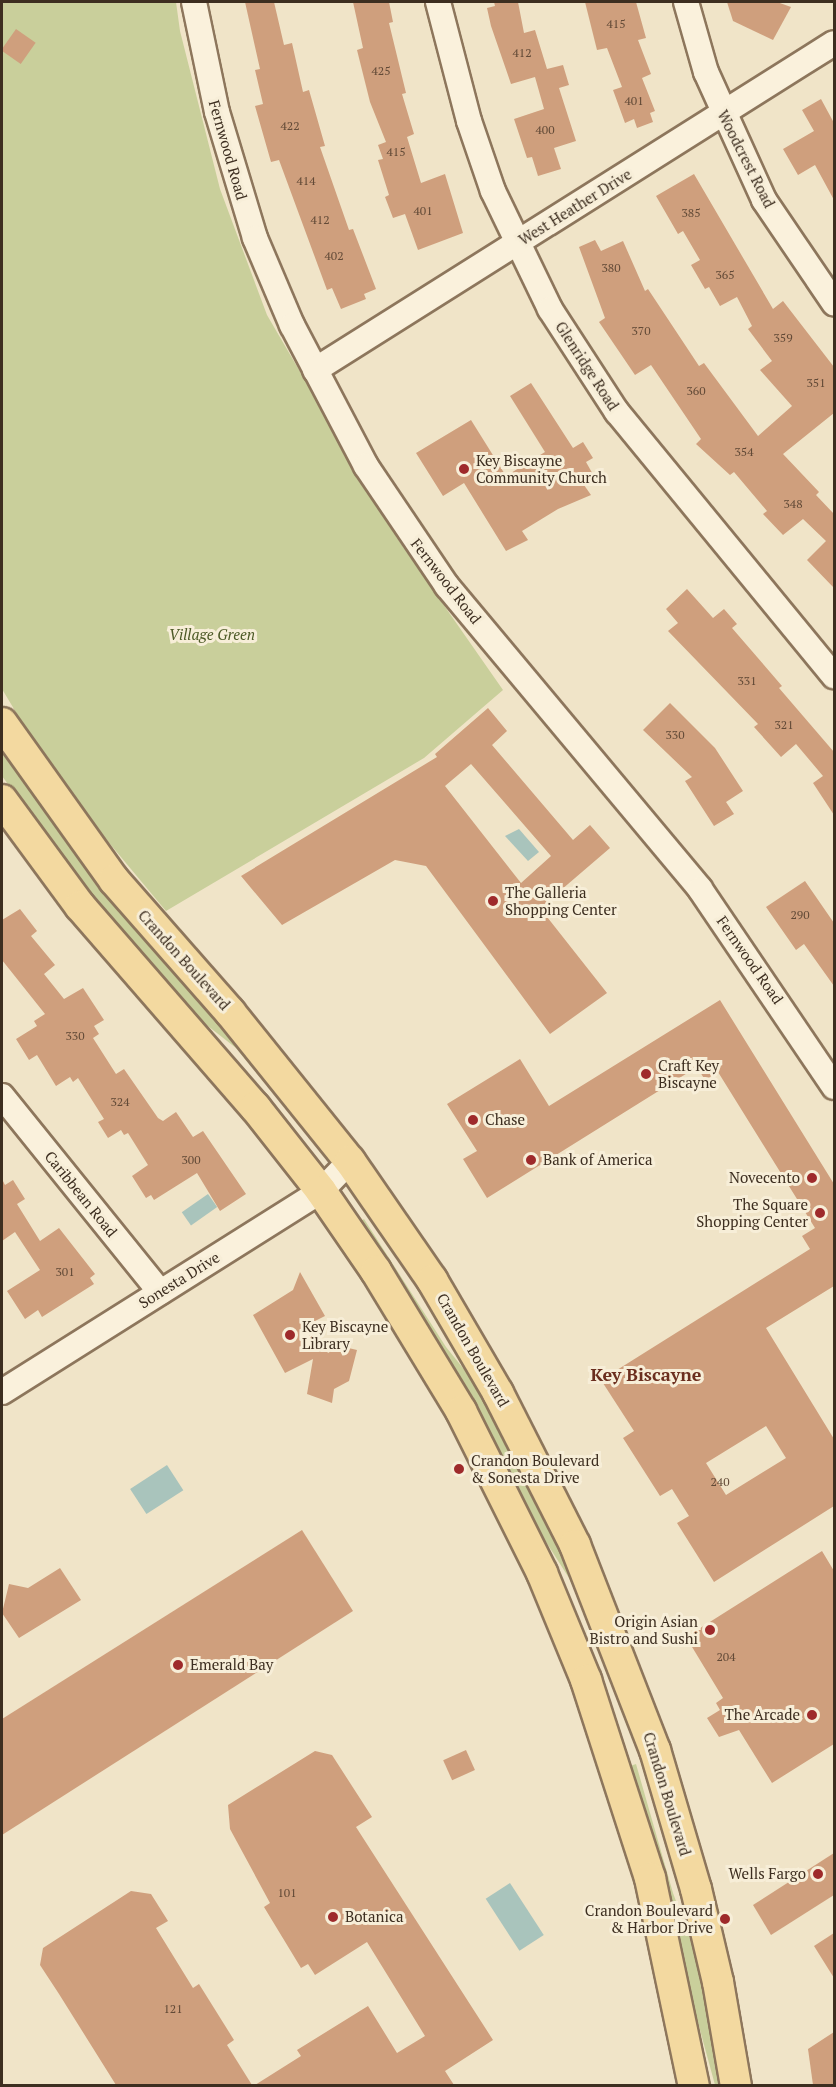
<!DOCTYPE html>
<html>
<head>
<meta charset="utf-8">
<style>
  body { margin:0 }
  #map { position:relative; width:836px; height:2087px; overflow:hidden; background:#f0e4c8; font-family:"PT Serif",serif }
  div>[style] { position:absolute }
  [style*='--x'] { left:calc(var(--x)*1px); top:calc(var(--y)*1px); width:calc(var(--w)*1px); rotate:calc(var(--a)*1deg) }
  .green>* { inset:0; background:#c9cf9b }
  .water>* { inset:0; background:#a9c4bc; transform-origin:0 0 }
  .building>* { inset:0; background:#cf9f7d; transform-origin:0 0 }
  .roads { filter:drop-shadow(2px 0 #8d765c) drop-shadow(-2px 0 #8d765c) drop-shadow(0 2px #8d765c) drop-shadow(0 -2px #8d765c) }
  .minor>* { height:24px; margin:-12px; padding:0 12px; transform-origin:12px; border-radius:12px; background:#faf1dc }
  .major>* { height:30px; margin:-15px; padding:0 15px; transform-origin:15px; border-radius:15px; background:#f3d9a0 }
  .dots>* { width:16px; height:16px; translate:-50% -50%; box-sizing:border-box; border:3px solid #f7eed8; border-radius:50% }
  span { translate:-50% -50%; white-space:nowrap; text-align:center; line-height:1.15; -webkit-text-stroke:6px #f7eed8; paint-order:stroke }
  .number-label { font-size:12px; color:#624a37 }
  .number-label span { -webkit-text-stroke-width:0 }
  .street-label { font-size:15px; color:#3d2e20 }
  .poi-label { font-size:15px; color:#3d2e20 }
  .left { translate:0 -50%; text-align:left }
  .right { translate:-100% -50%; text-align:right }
  .park-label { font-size:15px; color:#4d5a26; font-style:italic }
  .quarter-label { font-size:18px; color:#6b2e1e; font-weight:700 }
  .frame { position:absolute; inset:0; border:3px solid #3d2e20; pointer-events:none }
</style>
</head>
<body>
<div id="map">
  <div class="green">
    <i style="clip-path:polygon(2px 2px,176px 2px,180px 31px,220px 189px,267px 315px,397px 538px,503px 690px,424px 758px,166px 911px,95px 826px,35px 744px,2px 689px)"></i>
    <i style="clip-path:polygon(2px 752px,91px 872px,307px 1125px,303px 1129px,236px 1048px,190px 1012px,115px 929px,2px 776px)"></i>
    <i style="clip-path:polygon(364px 1219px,446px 1347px,475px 1383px,559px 1537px,593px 1632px,569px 1578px,541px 1534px,478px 1414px,359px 1222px)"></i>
    <i style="clip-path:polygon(636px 1764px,673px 1893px,705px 1979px,724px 2085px,715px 2085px,697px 2019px,668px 1896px,630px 1766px)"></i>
  </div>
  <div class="water">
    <i style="clip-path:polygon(519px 829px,539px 852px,528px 861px,505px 836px)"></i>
    <i style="left:208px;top:1194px;width:16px;height:32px;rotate:55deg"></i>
    <i style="left:167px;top:1465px;width:30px;height:44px;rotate:57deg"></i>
    <i style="left:510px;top:1883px;width:62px;height:29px;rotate:57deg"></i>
  </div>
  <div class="building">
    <i style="clip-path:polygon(245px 2px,274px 2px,284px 45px,292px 43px,303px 92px,309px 90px,325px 146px,320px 147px,349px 230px,353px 229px,376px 289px,364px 294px,366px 299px,341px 309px,332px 288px,327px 290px,279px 160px,271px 162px,255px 106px,263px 104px,255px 70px,260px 69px)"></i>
    <i style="clip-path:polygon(353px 2px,389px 2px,393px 22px,389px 23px,406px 93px,402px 94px,414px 134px,407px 137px,421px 183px,445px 174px,463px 233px,418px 250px,405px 214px,393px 218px,385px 197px,389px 195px,378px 160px,383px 159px,378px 145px,386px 142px,370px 102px,357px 50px,363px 48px)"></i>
    <i style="clip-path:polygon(494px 2px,518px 2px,524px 33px,535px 30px,547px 69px,563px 65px,569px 85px,559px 88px,576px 141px,554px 148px,561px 169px,538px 176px,532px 157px,527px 158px,514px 119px,544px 109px,535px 77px,511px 84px,491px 26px,487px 8px,495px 6px)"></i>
    <i style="clip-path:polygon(585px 2px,636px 2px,646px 38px,638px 40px,651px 74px,642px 78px,655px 111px,650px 113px,653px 122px,637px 128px,634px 119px,625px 123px,613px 90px,622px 87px,607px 48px,597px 50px)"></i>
    <i style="clip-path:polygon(727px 2px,777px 2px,791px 7px,773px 40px,733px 21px)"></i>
    <i style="left:16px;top:29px;width:24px;height:26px;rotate:35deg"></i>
    <i style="clip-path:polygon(821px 99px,834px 123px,834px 200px,815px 165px,798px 175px,783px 149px,814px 131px,802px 110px)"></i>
    <i style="clip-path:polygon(694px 174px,773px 309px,783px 301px,834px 367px,834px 413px,783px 454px,819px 492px,816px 495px,834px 514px,834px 588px,807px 560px,826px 541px,803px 519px,783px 535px,763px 514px,767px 511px,734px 472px,730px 475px,696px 444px,701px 439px,651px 365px,635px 375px,599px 322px,605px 318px,579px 247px,595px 240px,601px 251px,623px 241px,645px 291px,648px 289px,699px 366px,704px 363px,758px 436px,792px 406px,760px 370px,772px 361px,748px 329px,752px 326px,737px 297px,720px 306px,709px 287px,705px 289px,691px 265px,700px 260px,683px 231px,678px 234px,656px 196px)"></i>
    <i style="clip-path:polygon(531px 383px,573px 448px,583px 442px,593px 458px,586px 462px,595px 478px,584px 485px,591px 495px,558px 509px,522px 531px,528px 540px,506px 551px,464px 483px,443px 496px,416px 453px,471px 420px,506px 476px,545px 452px,510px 396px)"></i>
    <i style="clip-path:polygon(687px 589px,713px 618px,724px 609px,737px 624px,732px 628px,782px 686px,779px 688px,834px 752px,834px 815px,813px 783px,823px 776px,796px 744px,781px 757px,754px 727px,758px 724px,668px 631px,678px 623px,666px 609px)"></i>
    <i style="clip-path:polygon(670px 703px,715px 748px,743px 791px,726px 802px,734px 814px,714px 826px,685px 781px,692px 777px,643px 730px)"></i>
    <i style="clip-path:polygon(evenodd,488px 708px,507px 731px,492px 745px,573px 840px,590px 825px,610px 848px,540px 908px,607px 993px,550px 1034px,426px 866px,395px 860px,282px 925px,241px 876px,437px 757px,435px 754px,488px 708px,471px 764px,551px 856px,521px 883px,445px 786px,471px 764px)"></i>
    <i style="clip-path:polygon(805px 881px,834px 923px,834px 986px,804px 944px,796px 950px,766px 907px)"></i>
    <i style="clip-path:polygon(20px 909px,37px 931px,31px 936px,55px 965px,44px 974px,64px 999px,83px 988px,104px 1020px,94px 1026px,99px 1034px,93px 1038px,116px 1074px,124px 1069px,158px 1118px,163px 1121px,176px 1112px,193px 1137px,203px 1131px,246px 1194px,220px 1211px,197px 1173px,154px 1200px,151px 1195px,146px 1198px,132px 1176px,148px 1165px,128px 1133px,124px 1135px,121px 1130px,108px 1138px,98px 1122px,104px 1119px,78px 1078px,73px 1082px,70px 1077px,56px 1086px,37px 1055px,29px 1060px,16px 1039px,37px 1026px,34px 1021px,45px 1014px,2px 960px,2px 920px)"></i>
    <i style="clip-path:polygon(evenodd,720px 1000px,834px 1184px,834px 1286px,766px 1328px,834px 1439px,834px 1506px,714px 1582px,677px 1523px,689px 1516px,672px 1489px,660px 1496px,623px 1438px,634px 1431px,601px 1380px,810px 1249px,802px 1236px,815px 1228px,718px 1072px,705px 1080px,697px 1067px,487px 1198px,463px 1159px,477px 1151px,447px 1104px,520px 1059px,549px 1106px,720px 1000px,766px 1426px,786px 1458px,726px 1495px,706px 1463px,766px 1426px)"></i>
    <i style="clip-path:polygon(2px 1179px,5px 1185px,13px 1180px,25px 1199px,17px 1204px,40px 1241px,59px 1228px,95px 1274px,90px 1278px,94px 1284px,42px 1317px,38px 1310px,25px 1319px,7px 1291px,40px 1270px,15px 1232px,2px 1241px)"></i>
    <i style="clip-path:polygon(300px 1272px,325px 1316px,309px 1324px,328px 1353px,340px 1346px,357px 1350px,349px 1381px,334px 1389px,332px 1403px,307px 1394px,313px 1359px,285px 1373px,253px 1315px,293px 1290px)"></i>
    <i style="clip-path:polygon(302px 1530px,353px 1611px,2px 1835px,2px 1719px)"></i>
    <i style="clip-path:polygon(822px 1551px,834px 1571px,834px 1744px,772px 1783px,739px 1730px,719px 1737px,707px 1718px,720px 1710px,716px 1703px,723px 1698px,686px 1637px)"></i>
    <i style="clip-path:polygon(60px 1568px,81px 1600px,19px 1638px,2px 1613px,9px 1584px,28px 1588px)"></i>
    <i style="left:466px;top:1750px;width:22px;height:25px;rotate:66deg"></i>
    <i style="clip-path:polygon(315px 1751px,332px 1755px,372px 1817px,356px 1827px,493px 2040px,445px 2071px,454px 2085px,255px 2085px,301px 2056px,297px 2050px,368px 2006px,397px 2053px,425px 2036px,367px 1942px,315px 1975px,308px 1964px,301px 1968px,264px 1907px,270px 1903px,230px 1829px,228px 1805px)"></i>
    <i style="clip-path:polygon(834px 1853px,834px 1895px,771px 1935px,753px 1905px)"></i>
    <i style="clip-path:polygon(131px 1891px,151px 1894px,168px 1921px,156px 1928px,193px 1988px,199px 1984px,234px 2040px,227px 2045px,252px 2085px,116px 2085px,59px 1994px,40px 1965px,43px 1948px)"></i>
    <i style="clip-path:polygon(834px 1933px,834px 1978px,814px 1946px)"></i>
    <i style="clip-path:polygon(834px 2032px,834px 2085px,813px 2085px,808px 2049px)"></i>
  </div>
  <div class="roads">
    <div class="minor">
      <i style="--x:194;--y:2;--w:112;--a:78.2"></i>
      <i style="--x:217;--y:112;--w:132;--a:73.2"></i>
      <i style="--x:255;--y:238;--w:95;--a:67"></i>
      <i style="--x:292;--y:325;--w:159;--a:62.3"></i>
      <i style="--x:366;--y:466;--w:145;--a:56"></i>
      <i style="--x:447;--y:586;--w:395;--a:50.1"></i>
      <i style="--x:700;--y:889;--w:239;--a:55.9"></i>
      <i style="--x:438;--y:2;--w:123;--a:75.4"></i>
      <i style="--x:469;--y:121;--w:74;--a:71.1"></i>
      <i style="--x:493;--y:191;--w:131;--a:64.2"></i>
      <i style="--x:550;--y:309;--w:123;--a:57"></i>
      <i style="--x:617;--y:412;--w:342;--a:50.6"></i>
      <i style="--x:686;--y:2;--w:73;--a:74.1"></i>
      <i style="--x:706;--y:72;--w:141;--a:65.6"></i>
      <i style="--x:764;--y:200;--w:125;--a:55.8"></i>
      <i style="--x:315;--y:370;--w:613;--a:-32.21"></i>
      <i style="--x:2;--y:1096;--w:252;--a:51.1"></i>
      <i style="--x:2;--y:1392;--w:377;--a:-32.2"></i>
      <i style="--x:321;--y:1191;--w:42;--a:-46"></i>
    </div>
    <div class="major">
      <i style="--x:2;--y:723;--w:193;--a:54.5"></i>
      <i style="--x:114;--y:880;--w:176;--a:48.7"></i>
      <i style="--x:230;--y:1012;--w:191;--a:51.2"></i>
      <i style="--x:350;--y:1161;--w:145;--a:55.4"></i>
      <i style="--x:432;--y:1280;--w:131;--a:59.7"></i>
      <i style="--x:498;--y:1393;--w:170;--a:63.1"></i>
      <i style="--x:575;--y:1545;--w:220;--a:68.7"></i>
      <i style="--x:655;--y:1750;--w:145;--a:73.6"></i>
      <i style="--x:696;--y:1889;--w:96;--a:76.7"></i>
      <i style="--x:718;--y:1982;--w:106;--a:80.2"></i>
      <i style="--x:2;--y:800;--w:132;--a:53.7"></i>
      <i style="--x:80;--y:906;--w:267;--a:49"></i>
      <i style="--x:255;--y:1107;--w:107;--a:51.8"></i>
      <i style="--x:321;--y:1191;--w:97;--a:55.5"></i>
      <i style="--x:376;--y:1271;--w:164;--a:58.7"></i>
      <i style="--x:461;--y:1411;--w:181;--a:63.4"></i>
      <i style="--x:542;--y:1573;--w:116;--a:67.6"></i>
      <i style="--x:586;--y:1680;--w:208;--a:72.1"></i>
      <i style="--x:650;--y:1878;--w:213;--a:78.1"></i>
    </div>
  </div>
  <div class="dots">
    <i style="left:464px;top:469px;background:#9e2a2b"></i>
    <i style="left:493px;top:901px;background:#9e2a2b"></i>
    <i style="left:646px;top:1074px;background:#9e2a2b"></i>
    <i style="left:473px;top:1120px;background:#9e2a2b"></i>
    <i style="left:531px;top:1160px;background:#9e2a2b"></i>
    <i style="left:812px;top:1178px;background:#9e2a2b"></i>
    <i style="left:820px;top:1213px;background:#9e2a2b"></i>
    <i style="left:290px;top:1335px;background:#9e2a2b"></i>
    <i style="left:459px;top:1469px;background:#9e2a2b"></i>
    <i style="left:710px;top:1630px;background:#9e2a2b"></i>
    <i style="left:178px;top:1665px;background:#9e2a2b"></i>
    <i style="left:812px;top:1715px;background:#9e2a2b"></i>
    <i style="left:818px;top:1874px;background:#9e2a2b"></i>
    <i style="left:333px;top:1917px;background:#9e2a2b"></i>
    <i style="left:725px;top:1919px;background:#9e2a2b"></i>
  </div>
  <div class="number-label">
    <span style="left:616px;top:24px">415</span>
    <span style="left:522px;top:53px">412</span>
    <span style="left:381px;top:71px">425</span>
    <span style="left:634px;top:101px">401</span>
    <span style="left:290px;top:126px">422</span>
    <span style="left:545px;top:130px">400</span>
    <span style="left:396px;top:152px">415</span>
    <span style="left:306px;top:181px">414</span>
    <span style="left:423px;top:211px">401</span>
    <span style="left:691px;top:213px">385</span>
    <span style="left:320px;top:220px">412</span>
    <span style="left:334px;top:256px">402</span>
    <span style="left:611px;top:268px">380</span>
    <span style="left:725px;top:275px">365</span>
    <span style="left:641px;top:331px">370</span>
    <span style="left:783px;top:338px">359</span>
    <span style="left:816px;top:383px">351</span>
    <span style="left:696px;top:391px">360</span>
    <span style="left:744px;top:452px">354</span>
    <span style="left:793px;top:504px">348</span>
    <span style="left:747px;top:681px">331</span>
    <span style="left:784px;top:725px">321</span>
    <span style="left:675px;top:735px">330</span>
    <span style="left:800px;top:915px">290</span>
    <span style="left:75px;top:1036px">330</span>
    <span style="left:120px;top:1102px">324</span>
    <span style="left:191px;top:1160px">300</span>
    <span style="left:65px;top:1272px">301</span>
    <span style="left:720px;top:1482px">240</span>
    <span style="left:726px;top:1657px">204</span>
    <span style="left:287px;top:1893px">101</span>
    <span style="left:173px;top:2009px">121</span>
  </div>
  <div class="street-label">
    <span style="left:228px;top:150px;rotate:74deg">Fernwood Road</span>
    <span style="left:746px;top:159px;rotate:63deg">Woodcrest Road</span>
    <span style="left:575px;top:207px;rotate:-32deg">West Heather Drive</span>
    <span style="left:587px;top:366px;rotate:57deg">Glenridge Road</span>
    <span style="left:446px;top:581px;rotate:52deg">Fernwood Road</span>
    <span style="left:184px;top:960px;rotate:48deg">Crandon Boulevard</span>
    <span style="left:750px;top:960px;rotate:55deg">Fernwood Road</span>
    <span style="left:81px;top:1194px;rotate:51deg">Caribbean Road</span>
    <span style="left:179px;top:1280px;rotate:-32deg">Sonesta Drive</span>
    <span style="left:473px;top:1350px;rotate:60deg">Crandon Boulevard</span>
    <span style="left:667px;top:1794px;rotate:73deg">Crandon Boulevard</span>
  </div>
  <div class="poi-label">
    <span class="left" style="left:476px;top:469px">Key Biscayne<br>Community Church</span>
    <span class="left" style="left:505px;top:901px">The Galleria<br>Shopping Center</span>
    <span class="left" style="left:658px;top:1074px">Craft Key<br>Biscayne</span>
    <span class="left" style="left:485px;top:1120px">Chase</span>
    <span class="left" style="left:543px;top:1160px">Bank of America</span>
    <span class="right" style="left:800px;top:1178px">Novecento</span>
    <span class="right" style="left:808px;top:1213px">The Square<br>Shopping Center</span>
    <span class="left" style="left:302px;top:1335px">Key Biscayne<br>Library</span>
    <span class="left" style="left:471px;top:1469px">Crandon Boulevard<br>&amp; Sonesta Drive</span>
    <span class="right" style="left:698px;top:1630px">Origin Asian<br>Bistro and Sushi</span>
    <span class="left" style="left:190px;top:1665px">Emerald Bay</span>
    <span class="right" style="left:800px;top:1715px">The Arcade</span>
    <span class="right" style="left:806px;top:1874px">Wells Fargo</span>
    <span class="right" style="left:713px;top:1919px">Crandon Boulevard<br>&amp; Harbor Drive</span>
    <span class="left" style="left:345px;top:1917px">Botanica</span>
  </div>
  <div class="park-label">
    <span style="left:212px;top:635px">Village Green</span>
  </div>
  <div class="quarter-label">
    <span style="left:646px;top:1374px">Key Biscayne</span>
  </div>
  <div class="frame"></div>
</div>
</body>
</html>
